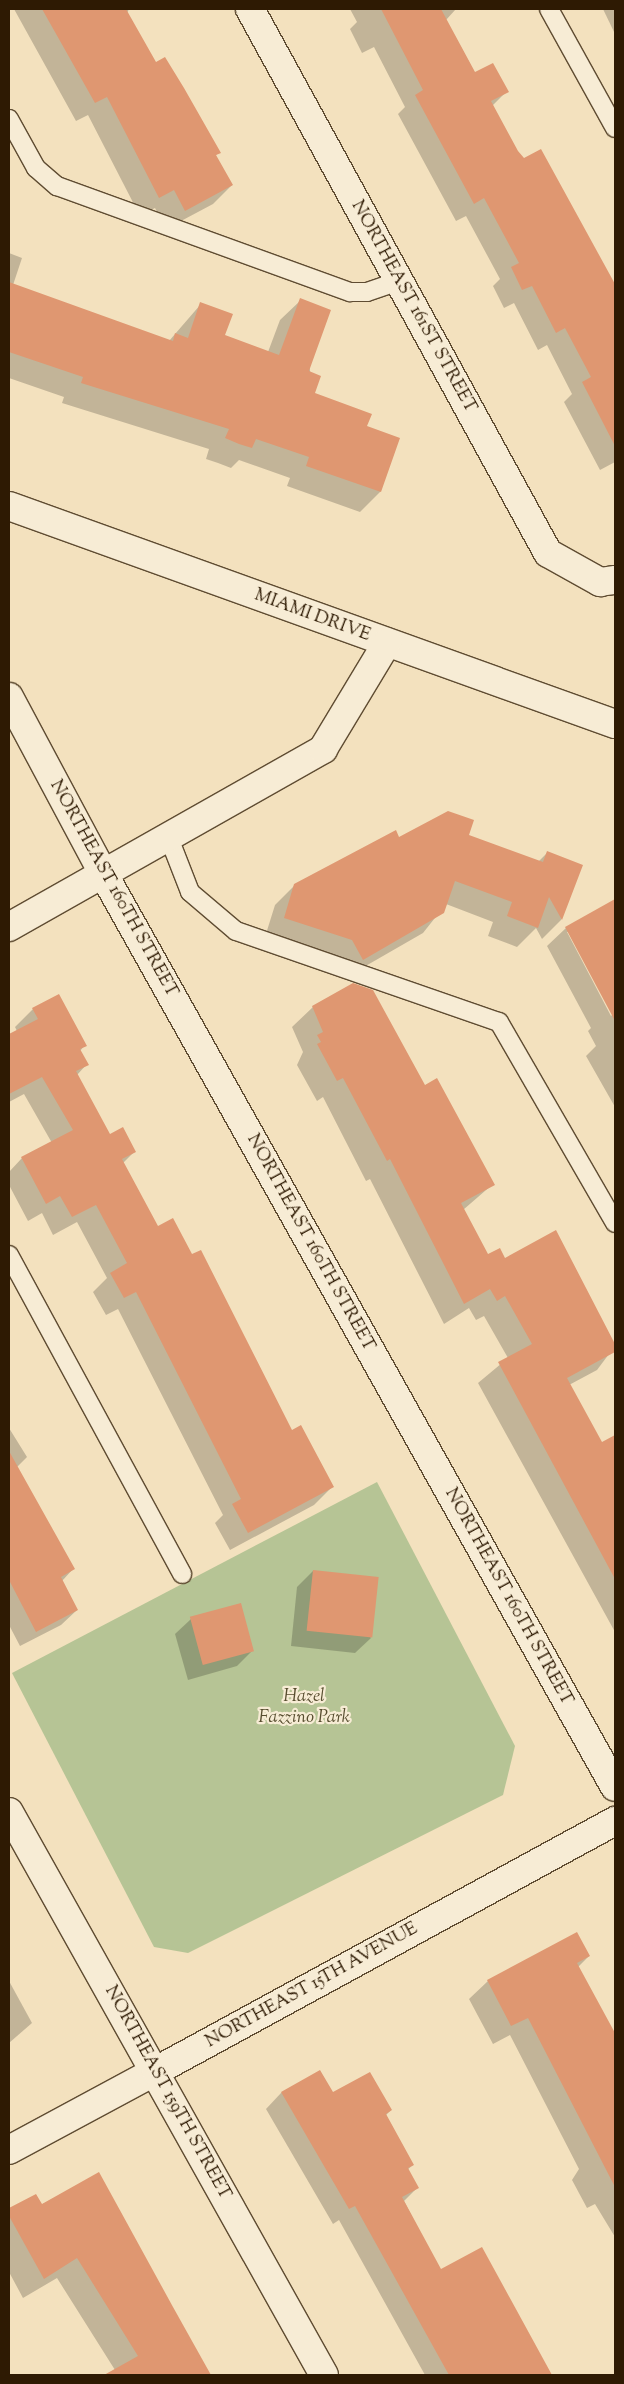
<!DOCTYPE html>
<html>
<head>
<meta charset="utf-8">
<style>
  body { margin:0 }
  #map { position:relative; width:624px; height:2384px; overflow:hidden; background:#f3e1be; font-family:"Sorts Mill Goudy",serif }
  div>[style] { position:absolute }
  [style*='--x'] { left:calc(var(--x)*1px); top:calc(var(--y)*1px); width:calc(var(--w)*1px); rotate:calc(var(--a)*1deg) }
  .green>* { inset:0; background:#b6c495 }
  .shadow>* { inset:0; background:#0003 }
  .building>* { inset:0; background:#df9771; transform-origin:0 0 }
  .roads { filter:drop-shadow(1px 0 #5f4c32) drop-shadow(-1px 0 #5f4c32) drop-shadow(0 1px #5f4c32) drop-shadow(0 -1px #5f4c32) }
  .service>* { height:18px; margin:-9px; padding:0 9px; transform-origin:9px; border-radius:9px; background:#f7ecd5 }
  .minor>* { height:28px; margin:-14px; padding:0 14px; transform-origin:14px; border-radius:14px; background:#f7ecd5 }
  .tertiary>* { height:28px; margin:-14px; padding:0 14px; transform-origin:14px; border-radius:14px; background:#f7ecd5 }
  span { translate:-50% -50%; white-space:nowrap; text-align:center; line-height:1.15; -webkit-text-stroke:4.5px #f7ecd5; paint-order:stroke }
  .street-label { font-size:18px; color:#2e1a03 }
  .park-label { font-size:18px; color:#574d2f; font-style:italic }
  .frame { position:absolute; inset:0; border:10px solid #2e1a03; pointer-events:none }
</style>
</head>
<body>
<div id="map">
  <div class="green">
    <i style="clip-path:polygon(377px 1482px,515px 1746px,503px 1795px,188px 1953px,154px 1947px,12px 1673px)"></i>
  </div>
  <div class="shadow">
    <i style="clip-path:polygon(14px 9px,129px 9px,127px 13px,155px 64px,219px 152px,215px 156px,232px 185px,213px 204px,166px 229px,155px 208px,140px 216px,88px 115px,76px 121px)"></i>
    <i style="clip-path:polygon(350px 9px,456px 9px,446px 20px,475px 73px,507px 91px,492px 106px,517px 152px,523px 160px,540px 151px,615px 286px,615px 462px,600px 470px,564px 402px,572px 394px,547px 345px,538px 350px,514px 303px,504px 308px,493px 286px,500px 279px,466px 216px,456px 221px,398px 114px,405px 107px,374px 47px,362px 53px,350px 29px,357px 22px)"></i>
    <i style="clip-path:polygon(603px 9px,615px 9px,615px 34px)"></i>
    <i style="clip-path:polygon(9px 253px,22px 258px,13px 285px,169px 341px,201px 304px,223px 335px,268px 352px,280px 320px,301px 300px,313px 394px,366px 427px,399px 439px,380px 492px,360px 512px,287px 486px,290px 478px,239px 460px,231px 468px,218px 463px,206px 459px,209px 449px,62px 403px,64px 397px,9px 378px)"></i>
    <i style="clip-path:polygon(467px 836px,538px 862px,547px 853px,581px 866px,561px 920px,542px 939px,536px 928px,517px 947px,488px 936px,493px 922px,446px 904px,423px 933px,343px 979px,332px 959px,265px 937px,275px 905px,295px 885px,399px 838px)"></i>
    <i style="clip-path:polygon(evenodd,615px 901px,615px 1107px,586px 1056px,596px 1046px,588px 1031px,591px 1028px,547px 946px,566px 928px,615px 901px,567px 932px,570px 932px,613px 1014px,611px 1016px,567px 932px)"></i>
    <i style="clip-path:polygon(313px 1007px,424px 1086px,493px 1184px,463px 1210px,488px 1256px,505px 1259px,556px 1232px,615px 1346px,597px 1370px,569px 1385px,602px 1444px,615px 1437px,615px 1632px,478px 1383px,508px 1358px,484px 1316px,476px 1320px,469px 1308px,444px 1324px,370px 1179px,366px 1181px,323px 1097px,317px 1101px,297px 1065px,303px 1052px,292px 1027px)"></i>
    <i style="clip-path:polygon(33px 1009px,85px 1045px,80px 1051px,87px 1064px,77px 1075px,109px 1136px,134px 1152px,123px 1163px,158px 1228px,291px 1432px,332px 1487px,314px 1505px,230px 1550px,215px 1523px,223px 1515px,118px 1309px,106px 1315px,93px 1292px,107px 1278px,77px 1222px,53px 1235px,42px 1213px,28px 1221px,9px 1185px,9px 1172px,22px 1158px,52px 1143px,24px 1094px,9px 1102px,9px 1036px,17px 1031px,15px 1027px)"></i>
    <i style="clip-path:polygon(9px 1428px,27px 1457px,16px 1468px,73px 1569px,62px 1581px,77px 1610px,61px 1625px,20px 1646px,9px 1625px)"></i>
    <i style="clip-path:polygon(313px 1571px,371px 1638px,355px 1653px,291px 1646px,297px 1587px)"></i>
    <i style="clip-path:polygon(191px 1619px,253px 1650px,237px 1666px,188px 1680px,175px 1634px)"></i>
    <i style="clip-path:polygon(577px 1934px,589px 1956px,578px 1967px,615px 2038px,615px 2237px,595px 2204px,587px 2208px,572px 2180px,579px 2169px,510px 2035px,493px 2044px,469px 1999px,488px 1981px)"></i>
    <i style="clip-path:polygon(9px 1981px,32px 2023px,9px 2043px)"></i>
    <i style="clip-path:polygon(320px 2071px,333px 2094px,391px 2110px,386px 2115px,413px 2165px,407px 2170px,417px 2188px,404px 2201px,440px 2271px,550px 2375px,425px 2375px,339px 2220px,333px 2224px,266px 2109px,281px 2093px)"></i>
    <i style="clip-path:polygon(98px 2174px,209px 2375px,106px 2375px,115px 2370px,57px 2278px,23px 2298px,9px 2272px,9px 2210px,36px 2195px,41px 2205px)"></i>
  </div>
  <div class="building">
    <i style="clip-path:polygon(42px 9px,126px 9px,156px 62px,165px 57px,184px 88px,221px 153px,216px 155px,233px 185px,185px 211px,174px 190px,159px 198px,107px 97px,95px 103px)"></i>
    <i style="clip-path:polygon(381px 9px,441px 9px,475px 72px,493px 63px,509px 92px,491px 101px,518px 151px,524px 158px,541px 149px,615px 284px,615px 446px,582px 382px,591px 377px,565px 328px,556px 333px,532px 286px,522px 290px,511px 267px,519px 263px,484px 198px,474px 204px,415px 95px,423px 90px)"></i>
    <i style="clip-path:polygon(9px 282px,173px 341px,175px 333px,188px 338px,200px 302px,233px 314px,225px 335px,279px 355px,300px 298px,331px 310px,309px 371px,321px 376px,315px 393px,372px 414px,367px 426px,400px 438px,381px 492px,306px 466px,309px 457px,256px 439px,252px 448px,239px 444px,225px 438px,229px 429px,81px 383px,83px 377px,9px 352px)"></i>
    <i style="clip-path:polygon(448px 811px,474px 820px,469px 835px,543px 862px,547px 851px,583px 865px,562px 920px,549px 897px,538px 928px,507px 916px,512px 902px,455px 881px,444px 913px,363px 960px,352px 940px,284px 918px,294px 884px,396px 830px,399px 837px)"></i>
    <i style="clip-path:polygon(615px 899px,615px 1021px,565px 927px)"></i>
    <i style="clip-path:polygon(353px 983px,373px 990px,425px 1085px,437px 1078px,495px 1185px,461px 1203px,488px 1254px,500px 1248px,505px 1258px,556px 1230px,615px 1344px,615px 1352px,567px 1378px,602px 1442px,615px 1435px,615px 1579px,498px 1362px,532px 1344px,505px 1296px,497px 1301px,490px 1289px,464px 1304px,390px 1159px,387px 1161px,343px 1078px,337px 1081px,317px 1044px,321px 1042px,317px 1035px,323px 1032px,312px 1006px)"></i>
    <i style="clip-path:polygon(59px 994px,87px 1046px,80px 1049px,89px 1065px,76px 1071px,110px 1134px,123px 1127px,136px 1152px,122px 1159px,158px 1226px,173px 1218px,192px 1254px,201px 1250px,292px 1430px,301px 1425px,334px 1487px,248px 1533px,232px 1504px,241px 1499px,136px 1292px,124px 1298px,110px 1273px,127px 1263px,96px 1205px,72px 1217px,60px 1196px,46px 1204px,21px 1157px,73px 1130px,42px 1077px,9px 1094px,9px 1034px,38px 1019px,32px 1008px)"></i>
    <i style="clip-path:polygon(9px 1451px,75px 1569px,61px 1577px,78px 1610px,36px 1632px,9px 1580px)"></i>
    <i style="left:313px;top:1570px;width:66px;height:61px;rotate:6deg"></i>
    <i style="left:241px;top:1603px;width:50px;height:53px;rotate:75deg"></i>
    <i style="clip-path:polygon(577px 1932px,590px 1956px,577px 1963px,615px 2033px,615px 2187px,528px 2018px,511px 2026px,487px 1980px)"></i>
    <i style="clip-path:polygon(320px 2070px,333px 2092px,370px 2072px,392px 2110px,386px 2114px,414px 2165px,408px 2168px,419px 2188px,402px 2197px,441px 2269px,482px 2247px,552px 2375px,449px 2375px,355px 2206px,349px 2209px,281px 2092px)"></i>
    <i style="clip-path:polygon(99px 2172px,173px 2307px,211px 2375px,104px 2375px,138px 2356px,77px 2258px,44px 2279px,9px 2216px,9px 2208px,36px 2194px,42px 2204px)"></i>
  </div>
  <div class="roads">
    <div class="service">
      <i style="--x:549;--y:9;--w:136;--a:61"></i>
      <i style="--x:9;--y:119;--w:56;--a:61.1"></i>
      <i style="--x:36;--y:168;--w:28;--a:41"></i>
      <i style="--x:57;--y:186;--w:312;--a:19.9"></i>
      <i style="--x:350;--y:292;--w:17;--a:0"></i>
      <i style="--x:367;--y:292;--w:34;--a:-19"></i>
      <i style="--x:169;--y:838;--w:58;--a:68.7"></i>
      <i style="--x:190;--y:892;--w:60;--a:40.3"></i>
      <i style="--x:236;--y:931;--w:278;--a:19.1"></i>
      <i style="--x:499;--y:1022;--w:232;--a:60"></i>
      <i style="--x:9;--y:1255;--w:363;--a:61.5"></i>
    </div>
    <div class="minor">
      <i style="--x:250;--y:9;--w:620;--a:61.29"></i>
      <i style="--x:548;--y:553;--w:60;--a:29.1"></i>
      <i style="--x:600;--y:582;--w:15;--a:-8"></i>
      <i style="--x:9;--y:506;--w:644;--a:19.79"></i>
      <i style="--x:9;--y:697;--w:202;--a:61.9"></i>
      <i style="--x:104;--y:875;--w:1045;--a:60.74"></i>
      <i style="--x:9;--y:927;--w:361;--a:-29.5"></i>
      <i style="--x:323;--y:749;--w:124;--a:-58.9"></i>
      <i style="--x:9;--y:2150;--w:167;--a:-28.3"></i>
    </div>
    <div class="tertiary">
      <i style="--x:9;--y:1812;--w:645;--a:60.77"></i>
      <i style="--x:156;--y:2071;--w:523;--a:-28.58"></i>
    </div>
  </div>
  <div class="street-label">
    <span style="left:413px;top:307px;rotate:61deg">NORTHEAST 161ST STREET</span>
    <span style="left:312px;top:616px;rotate:20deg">MIAMI DRIVE</span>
    <span style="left:113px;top:889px;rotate:61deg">NORTHEAST 160TH STREET</span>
    <span style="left:310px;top:1243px;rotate:61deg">NORTHEAST 160TH STREET</span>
    <span style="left:508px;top:1597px;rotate:61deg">NORTHEAST 160TH STREET</span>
    <span style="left:312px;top:1986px;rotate:-29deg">NORTHEAST 15TH AVENUE</span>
    <span style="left:167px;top:2093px;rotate:61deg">NORTHEAST 159TH STREET</span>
  </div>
  <div class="park-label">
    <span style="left:304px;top:1708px">Hazel<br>Fazzino Park</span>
  </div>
  <div class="frame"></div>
</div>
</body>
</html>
